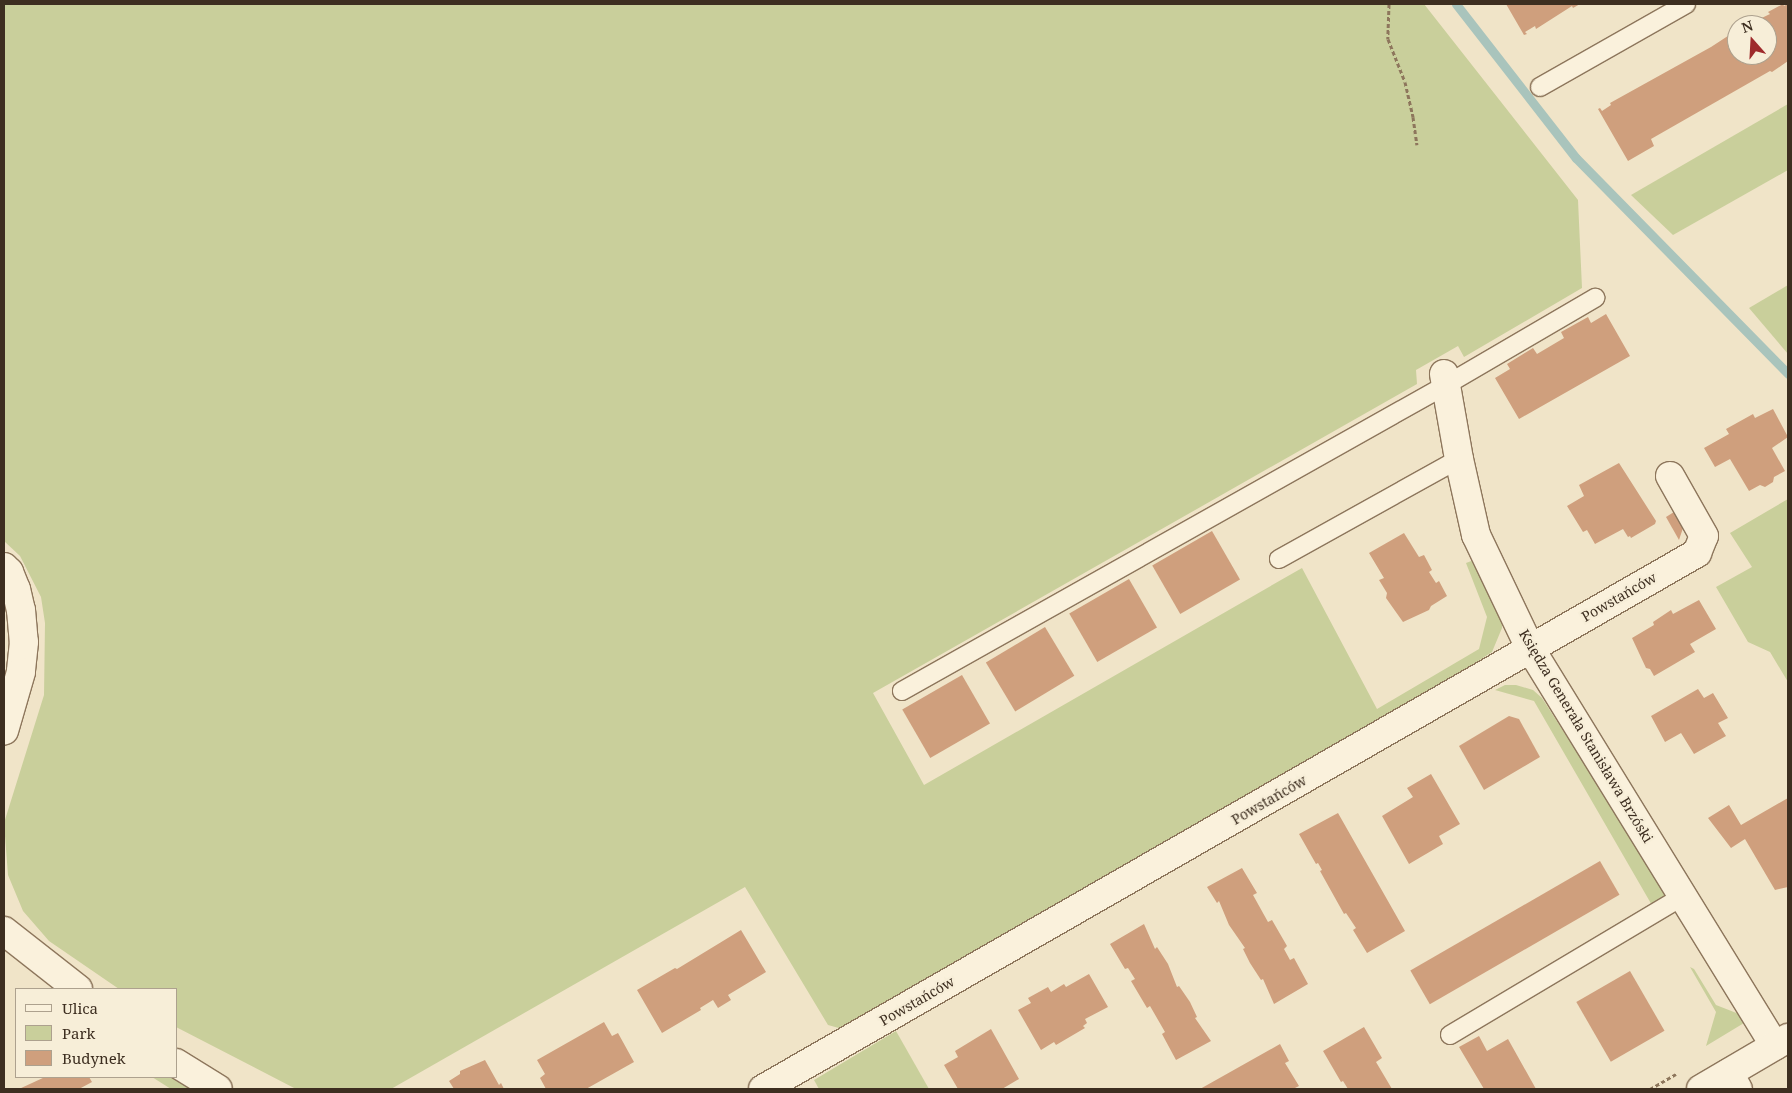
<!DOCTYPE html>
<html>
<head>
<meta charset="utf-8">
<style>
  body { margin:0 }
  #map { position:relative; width:1792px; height:1093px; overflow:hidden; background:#f0e4c8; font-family:"Noto Serif",serif }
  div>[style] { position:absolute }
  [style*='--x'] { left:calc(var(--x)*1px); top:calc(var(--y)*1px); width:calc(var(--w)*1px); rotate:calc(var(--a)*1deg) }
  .green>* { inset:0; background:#c9cf9b }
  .stream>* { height:9px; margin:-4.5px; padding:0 4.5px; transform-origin:4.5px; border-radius:4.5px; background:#a9c4bc }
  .building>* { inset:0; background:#cf9f7d; transform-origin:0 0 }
  .path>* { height:3px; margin-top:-1.5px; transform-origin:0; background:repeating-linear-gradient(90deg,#8d765c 0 4px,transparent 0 6.5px) }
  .roads { filter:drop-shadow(1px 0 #8d765c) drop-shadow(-1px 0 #8d765c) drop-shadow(0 1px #8d765c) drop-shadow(0 -1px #8d765c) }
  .lane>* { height:18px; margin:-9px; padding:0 9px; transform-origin:9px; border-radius:9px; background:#faf1dc }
  .street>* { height:28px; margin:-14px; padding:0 14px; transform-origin:14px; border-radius:14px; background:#faf1dc }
  .secondary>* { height:28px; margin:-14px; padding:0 14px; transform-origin:14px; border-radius:14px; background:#faf1dc }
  span { translate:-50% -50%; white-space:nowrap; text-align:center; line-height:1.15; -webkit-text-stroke:4.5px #f7eed8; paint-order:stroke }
  .street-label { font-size:14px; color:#3d2e20 }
  .frame { position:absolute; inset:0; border:5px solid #3d2e20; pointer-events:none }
  .legend { position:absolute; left:15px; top:988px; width:162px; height:90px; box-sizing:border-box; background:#f7eed8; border:1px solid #ada18e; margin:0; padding:6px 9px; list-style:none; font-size:15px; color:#3d2e20 }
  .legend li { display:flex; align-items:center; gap:10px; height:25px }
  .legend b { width:25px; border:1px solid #ada18e }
  .north { position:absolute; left:1727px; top:15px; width:50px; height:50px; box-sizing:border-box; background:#f7eed8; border:1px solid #ada18e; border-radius:50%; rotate:341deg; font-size:14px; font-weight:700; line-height:20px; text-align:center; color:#3d2e20 }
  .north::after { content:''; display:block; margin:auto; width:18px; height:22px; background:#9e2a2b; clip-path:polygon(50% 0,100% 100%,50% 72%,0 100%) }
</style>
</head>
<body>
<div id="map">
  <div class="green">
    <i style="clip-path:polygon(4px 4px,1424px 4px,1578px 200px,1582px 288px,1464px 357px,1458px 346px,1416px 370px,1417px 384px,873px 693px,924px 785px,1302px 568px,1377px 709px,1479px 649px,1487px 617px,1466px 563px,1474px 560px,1502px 617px,1502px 628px,1492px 652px,1390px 718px,1376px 720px,846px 1030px,828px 1025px,745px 887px,391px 1089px,296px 1089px,176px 1027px,176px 989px,119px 989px,49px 941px,23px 911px,8px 875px,4px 823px,44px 695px,45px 623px,41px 597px,20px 556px,4px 541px)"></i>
    <i style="clip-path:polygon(1788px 104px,1788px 170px,1673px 235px,1631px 195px)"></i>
    <i style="clip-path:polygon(1788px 285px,1788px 354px,1749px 308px)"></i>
    <i style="clip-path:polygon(1788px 499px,1788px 682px,1770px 652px,1748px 642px,1716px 587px,1752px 567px,1730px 533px)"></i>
    <i style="clip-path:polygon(1505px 685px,1516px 685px,1533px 690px,1542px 698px,1664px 888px,1664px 898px,1653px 907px,1534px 701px,1495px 690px)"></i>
    <i style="clip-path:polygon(1690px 967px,1694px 969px,1716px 1005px,1739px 1014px,1744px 1023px,1706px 1046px,1716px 1012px)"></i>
    <i style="clip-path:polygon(896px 1031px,929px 1089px,819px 1089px,814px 1080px)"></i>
    <i style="clip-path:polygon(152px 1077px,176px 1077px,197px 1089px,171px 1089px)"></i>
  </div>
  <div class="stream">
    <i style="--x:1456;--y:4;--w:195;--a:52.1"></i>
    <i style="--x:1576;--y:158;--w:303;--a:45.5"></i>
  </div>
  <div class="building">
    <i style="clip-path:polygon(1506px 4px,1580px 4px,1573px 8px,1572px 6px,1536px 29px,1535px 26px,1525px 32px,1527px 34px,1524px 35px)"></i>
    <i style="clip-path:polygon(1783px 4px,1784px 6px,1788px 4px,1788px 61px,1772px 72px,1770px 71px,1651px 139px,1654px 146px,1628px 161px,1598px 109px,1600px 108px,1602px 111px,1611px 105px,1610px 103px,1711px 47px,1734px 32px,1737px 33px,1737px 55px,1767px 55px,1767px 25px,1747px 25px,1770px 14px,1768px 12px)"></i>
    <i style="clip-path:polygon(1606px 314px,1630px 356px,1519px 419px,1495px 378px,1510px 369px,1507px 364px,1533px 348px,1537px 354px,1564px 338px,1561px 332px,1588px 317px,1591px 323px)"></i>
    <i style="clip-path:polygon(1773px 409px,1788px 437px,1772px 448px,1785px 471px,1774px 477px,1773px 482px,1765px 487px,1760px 485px,1749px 491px,1730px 459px,1715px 467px,1704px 448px,1729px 434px,1726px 429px,1753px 414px,1755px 418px)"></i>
    <i style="clip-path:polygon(1619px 463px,1656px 521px,1655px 524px,1631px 538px,1630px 536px,1628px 537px,1623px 529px,1595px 544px,1587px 530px,1583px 532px,1567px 506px,1584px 496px,1579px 485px)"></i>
    <i style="clip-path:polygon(1674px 512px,1683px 528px,1679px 540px,1666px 517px)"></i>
    <i style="left:1212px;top:531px;width:56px;height:69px;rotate:60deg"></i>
    <i style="clip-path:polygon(1404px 533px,1419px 557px,1424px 555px,1432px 570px,1429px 572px,1436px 583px,1439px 581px,1447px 596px,1431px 606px,1429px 610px,1403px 622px,1386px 598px,1387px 593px,1379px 580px,1384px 578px,1369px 553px)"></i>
    <i style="left:1129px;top:579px;width:56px;height:69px;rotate:60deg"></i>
    <i style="clip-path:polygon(1699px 600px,1716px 629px,1690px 644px,1695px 652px,1654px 676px,1650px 669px,1646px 668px,1632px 638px,1654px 625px,1653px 622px,1671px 610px,1673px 614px)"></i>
    <i style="left:1045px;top:627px;width:57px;height:69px;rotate:59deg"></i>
    <i style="left:962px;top:675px;width:56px;height:69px;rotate:60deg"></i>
    <i style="clip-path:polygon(1698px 689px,1704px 698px,1713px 693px,1728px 718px,1718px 723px,1726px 736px,1694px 754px,1681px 733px,1665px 742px,1651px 716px)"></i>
    <i style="clip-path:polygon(1509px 716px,1519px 719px,1540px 757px,1484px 790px,1459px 746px)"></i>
    <i style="clip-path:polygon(1431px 774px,1460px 824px,1439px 836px,1443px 844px,1409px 864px,1382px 816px,1413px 797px,1407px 788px)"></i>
    <i style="clip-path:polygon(1788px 798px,1788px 887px,1775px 890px,1745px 839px,1731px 848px,1708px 818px,1729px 805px,1741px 825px)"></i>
    <i style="clip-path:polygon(1338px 813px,1405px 931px,1367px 953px,1353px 930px,1356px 928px,1346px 913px,1344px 914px,1320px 871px,1322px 870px,1318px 863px,1316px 864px,1299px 834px)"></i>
    <i style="left:1600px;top:861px;width:39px;height:219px;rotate:60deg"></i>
    <i style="clip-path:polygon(1242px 868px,1257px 893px,1253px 895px,1268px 922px,1272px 920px,1287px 946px,1284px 949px,1290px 960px,1294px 958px,1308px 984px,1274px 1004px,1263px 979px,1261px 980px,1250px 963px,1243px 949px,1245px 948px,1229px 925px,1219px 901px,1217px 903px,1207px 887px)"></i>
    <i style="clip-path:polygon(1144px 924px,1155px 949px,1157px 947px,1168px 964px,1177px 987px,1179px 986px,1190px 1002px,1197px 1017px,1195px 1018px,1211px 1041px,1176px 1060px,1162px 1034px,1165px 1032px,1150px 1006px,1147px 1008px,1131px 981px,1135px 979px,1128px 968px,1125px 969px,1110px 944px)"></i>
    <i style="clip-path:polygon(741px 930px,766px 972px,728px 995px,731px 1000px,718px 1008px,713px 1000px,700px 1008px,701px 1010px,662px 1033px,637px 990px,675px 968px,677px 969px)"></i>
    <i style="left:1630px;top:971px;width:69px;height:62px;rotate:60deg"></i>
    <i style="clip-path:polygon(1089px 974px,1108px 1007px,1085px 1019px,1087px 1023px,1083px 1026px,1085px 1028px,1056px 1045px,1054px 1042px,1041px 1050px,1018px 1010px,1031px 1003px,1028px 998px,1048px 987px,1051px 992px,1064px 984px,1066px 987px)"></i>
    <i style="clip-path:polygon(604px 1022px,612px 1036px,618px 1033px,634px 1062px,586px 1089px,546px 1089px,540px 1078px,545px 1074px,537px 1060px)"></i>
    <i style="clip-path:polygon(1364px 1027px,1382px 1058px,1376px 1062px,1392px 1089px,1348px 1089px,1343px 1081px,1341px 1082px,1323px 1051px)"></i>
    <i style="clip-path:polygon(991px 1029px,1019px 1079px,1002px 1089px,958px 1089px,944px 1065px,958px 1057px,955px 1051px)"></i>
    <i style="clip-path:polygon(1479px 1036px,1487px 1051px,1508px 1039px,1536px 1089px,1484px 1089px,1459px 1047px)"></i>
    <i style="clip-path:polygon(1280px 1044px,1289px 1061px,1285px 1063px,1299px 1086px,1293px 1089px,1200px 1089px)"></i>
    <i style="clip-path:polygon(485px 1060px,499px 1085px,501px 1083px,504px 1089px,454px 1089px,449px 1081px,460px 1074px,460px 1071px)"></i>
    <i style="clip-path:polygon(45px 1077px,89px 1077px,92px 1082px,79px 1089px,19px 1089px)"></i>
  </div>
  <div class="path">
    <i style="--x:1389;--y:4;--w:35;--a:92"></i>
    <i style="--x:1388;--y:39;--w:46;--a:68.4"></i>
    <i style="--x:1405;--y:82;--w:36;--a:77"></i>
    <i style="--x:1413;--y:117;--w:28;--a:82"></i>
    <i style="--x:1650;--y:1089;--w:30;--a:-30"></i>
  </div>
  <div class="roads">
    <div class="lane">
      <i style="--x:1540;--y:87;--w:168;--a:-29.6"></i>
      <i style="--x:1279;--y:559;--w:206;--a:-29.1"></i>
      <i style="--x:902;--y:691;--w:624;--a:-29.36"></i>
      <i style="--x:1446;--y:385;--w:173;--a:-30.3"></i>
      <i style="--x:1450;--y:1035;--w:271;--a:-30.8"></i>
    </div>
    <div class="street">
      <i style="--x:1444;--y:374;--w:86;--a:80"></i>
      <i style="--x:1459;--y:459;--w:78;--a:77.4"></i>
      <i style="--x:1476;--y:535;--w:125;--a:64.5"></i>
      <i style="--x:1530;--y:648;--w:467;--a:58.4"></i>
      <i style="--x:4;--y:567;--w:7;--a:45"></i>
      <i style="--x:9;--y:572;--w:18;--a:68"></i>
      <i style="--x:16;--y:589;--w:22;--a:77"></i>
      <i style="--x:21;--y:610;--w:32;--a:85"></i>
      <i style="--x:24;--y:642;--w:30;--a:96"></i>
      <i style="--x:21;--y:672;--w:61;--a:106.1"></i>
      <i style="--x:4;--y:931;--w:94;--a:38.1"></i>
      <i style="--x:176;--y:1063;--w:49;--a:31.8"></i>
      <i style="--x:1729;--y:1073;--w:18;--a:61"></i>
      <i style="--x:763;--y:1089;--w:1077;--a:-29.85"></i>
      <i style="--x:1697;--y:553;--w:18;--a:-68"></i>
      <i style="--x:1704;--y:536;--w:69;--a:-119.5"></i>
    </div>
    <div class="secondary">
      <i style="--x:1701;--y:1089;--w:101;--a:-30.4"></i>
    </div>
  </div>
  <div class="street-label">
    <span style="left:1619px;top:597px;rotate:-30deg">Powstańców</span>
    <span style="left:1586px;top:736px;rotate:59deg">Księdza Generała Stanisława Brzóski</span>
    <span style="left:1269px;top:800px;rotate:-30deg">Powstańców</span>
    <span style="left:917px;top:1001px;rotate:-30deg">Powstańców</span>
  </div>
  <div class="frame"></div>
  <ul class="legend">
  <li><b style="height:6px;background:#faf1dc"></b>Ulica</li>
  <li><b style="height:14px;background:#c9cf9b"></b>Park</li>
  <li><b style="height:14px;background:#cf9f7d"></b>Budynek</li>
  </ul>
  <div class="north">N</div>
</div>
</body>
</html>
